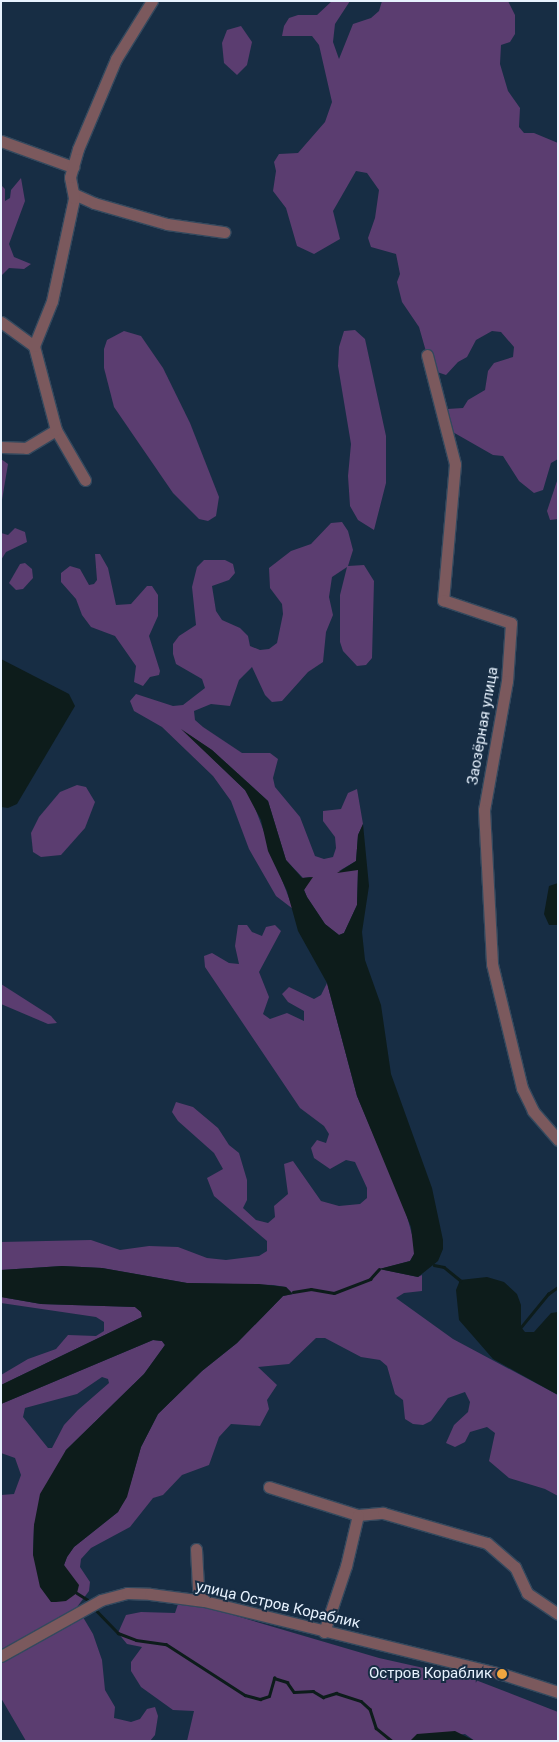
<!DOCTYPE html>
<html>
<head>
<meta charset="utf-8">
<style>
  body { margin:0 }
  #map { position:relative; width:559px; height:1742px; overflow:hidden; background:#172d44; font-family:Roboto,sans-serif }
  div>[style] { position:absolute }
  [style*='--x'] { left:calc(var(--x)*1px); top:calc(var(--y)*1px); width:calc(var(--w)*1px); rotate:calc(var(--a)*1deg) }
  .green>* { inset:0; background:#5b3d70 }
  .water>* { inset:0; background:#0d1c1b }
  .stream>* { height:2.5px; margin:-1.25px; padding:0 1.25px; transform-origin:1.25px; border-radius:1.25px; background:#0d1c1b }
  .roads { filter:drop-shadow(1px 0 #34495e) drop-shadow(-1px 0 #34495e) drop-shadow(0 1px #34495e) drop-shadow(0 -1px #34495e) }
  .minor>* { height:11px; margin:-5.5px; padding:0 5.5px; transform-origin:5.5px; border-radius:5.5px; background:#7b595d }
  .dots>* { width:14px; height:14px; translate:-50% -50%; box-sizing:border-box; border:2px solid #172d44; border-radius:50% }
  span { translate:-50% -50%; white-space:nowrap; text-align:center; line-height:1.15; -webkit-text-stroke:4px #172d44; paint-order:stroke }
  .street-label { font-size:15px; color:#e7f2fe }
  .poi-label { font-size:15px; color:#e7f2fe }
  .right { translate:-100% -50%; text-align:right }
  .frame { position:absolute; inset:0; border:2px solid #e7f2fe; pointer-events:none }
</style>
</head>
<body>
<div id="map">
  <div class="green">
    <i style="clip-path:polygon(332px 1px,350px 1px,335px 24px,333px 42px,339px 59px,353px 24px,371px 18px,379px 11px,382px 1px,508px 1px,515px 15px,515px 34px,510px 42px,501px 45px,500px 64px,508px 91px,520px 108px,519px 127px,524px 133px,534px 133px,558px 143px,558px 459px,551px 463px,543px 490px,534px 493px,519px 481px,503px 456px,493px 455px,451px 431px,447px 409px,463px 408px,468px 400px,485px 390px,488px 371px,494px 363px,513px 357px,514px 347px,501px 332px,492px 331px,476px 340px,467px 357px,458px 362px,446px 375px,437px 372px,427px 355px,419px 327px,402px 302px,397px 282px,400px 274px,396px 254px,371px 247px,368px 238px,375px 218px,379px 190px,367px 173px,356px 171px,333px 211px,340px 239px,314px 254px,297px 246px,286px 208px,273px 191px,276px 171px,274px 162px,279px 154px,298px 153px,325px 122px,332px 102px,319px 45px,312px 36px,282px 36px,284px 26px,289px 18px,298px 15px,317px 15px)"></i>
    <i style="clip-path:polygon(241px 26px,252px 42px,247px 65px,237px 75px,224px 63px,222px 43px,227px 30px)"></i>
    <i style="clip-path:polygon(21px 178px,25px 201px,9px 244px,14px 257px,31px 264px,24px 269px,9px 268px,1px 276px,1px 185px,5px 189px,5px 201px,10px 198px,11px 190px)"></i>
    <i style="clip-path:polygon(355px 330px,365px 339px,386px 436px,386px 483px,374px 530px,358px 520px,350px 506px,348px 476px,351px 444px,338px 366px,339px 347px,344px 331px)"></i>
    <i style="clip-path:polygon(124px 331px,141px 336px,163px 368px,190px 423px,219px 497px,216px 516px,208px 521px,199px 519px,173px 493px,114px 407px,104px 368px,104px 349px,107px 340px)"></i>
    <i style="clip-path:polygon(1px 459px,8px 464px,1px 506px)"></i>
    <i style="clip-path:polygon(558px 478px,558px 519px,550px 520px,547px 511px)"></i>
    <i style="clip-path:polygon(342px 522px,348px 531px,353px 550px,348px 566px,364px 565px,374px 581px,372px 658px,366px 665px,357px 666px,343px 651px,340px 642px,340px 595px,347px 567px,332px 577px,329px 597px,333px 615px,326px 632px,323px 662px,308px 672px,282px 701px,272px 702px,265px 695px,252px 667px,239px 680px,230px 706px,211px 704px,194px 711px,195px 720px,203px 727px,242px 753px,270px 753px,278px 759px,273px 778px,275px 787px,300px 817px,315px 856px,324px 859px,333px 857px,336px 848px,335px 837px,323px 821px,323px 811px,341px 809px,348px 793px,357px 789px,363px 824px,358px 835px,356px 861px,339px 871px,358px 869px,357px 905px,344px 933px,339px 935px,325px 924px,307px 897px,304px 890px,311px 877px,303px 878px,286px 860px,268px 801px,212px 750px,186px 733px,245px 790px,252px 800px,293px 909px,276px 896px,249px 849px,231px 801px,213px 776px,162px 727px,134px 711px,130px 701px,136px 694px,173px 706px,183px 705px,205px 688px,202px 679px,176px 664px,173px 654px,173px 644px,179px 636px,196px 625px,192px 587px,197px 567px,204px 560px,225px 560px,233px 564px,235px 573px,229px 580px,212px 586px,216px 611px,222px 620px,240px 628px,248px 636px,250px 646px,260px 650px,269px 649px,277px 643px,283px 614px,282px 604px,270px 588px,269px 568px,291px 551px,311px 544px,331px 523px)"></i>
    <i style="clip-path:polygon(15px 528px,25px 532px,27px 542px,6px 552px,1px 560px,1px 533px,8px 535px)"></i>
    <i style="clip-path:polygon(95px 554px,100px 554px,108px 568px,116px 605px,131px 604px,147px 586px,152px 586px,158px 595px,158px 616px,149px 636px,160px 671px,159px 675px,150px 677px,143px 686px,134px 682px,136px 666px,115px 636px,91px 627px,82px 615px,76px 599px,61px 582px,61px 573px,70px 566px,80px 569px,89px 585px,94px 584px,97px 580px)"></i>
    <i style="clip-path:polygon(25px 563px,32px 569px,33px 578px,23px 589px,16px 590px,9px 583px,20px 564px)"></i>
    <i style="clip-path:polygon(77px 785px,86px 787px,95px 802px,85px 828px,61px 855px,41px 857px,33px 852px,31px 833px,39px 817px,60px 792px)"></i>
    <i style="clip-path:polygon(evenodd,238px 925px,247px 925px,252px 932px,262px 936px,266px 927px,275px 925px,281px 931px,259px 972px,269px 997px,263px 1014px,270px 1019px,287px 1013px,304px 1021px,304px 1011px,288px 1002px,282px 994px,289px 987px,314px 999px,321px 995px,327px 983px,357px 1096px,405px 1209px,414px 1242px,414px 1254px,410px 1261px,380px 1269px,418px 1277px,422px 1275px,422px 1291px,404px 1293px,396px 1298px,453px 1339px,558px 1395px,558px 1496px,545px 1489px,509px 1478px,489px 1461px,495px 1433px,487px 1427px,470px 1432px,465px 1442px,455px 1447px,446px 1443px,454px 1425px,468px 1412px,470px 1402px,465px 1392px,448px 1398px,431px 1421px,423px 1425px,413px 1424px,405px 1419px,403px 1400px,395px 1394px,387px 1366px,380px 1360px,361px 1357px,325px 1338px,316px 1338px,289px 1364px,258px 1367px,277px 1385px,267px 1400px,269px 1409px,260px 1426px,231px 1424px,219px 1437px,209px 1465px,182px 1475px,163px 1495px,153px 1498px,130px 1527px,91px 1548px,81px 1559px,80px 1567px,90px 1582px,89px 1591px,77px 1607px,93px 1634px,102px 1660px,105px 1690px,115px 1707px,114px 1718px,131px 1722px,140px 1719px,147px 1709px,155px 1707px,158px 1716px,155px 1735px,150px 1741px,26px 1741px,1px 1698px,1px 1495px,14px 1494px,21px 1475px,15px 1458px,1px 1453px,1px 1404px,153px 1340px,162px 1341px,165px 1345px,144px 1374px,66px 1450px,34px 1525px,33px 1555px,79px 1586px,67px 1574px,64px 1565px,67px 1557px,74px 1547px,118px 1512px,130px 1485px,141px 1447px,158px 1414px,202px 1371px,237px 1343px,283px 1296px,293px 1294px,286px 1287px,273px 1285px,187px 1283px,102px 1268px,62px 1266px,1px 1270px,1px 1242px,91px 1240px,120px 1250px,149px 1246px,178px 1247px,207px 1258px,226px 1260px,259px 1256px,267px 1251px,267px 1241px,214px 1196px,207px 1178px,223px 1169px,214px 1153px,178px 1121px,172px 1112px,176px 1102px,193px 1107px,218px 1128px,229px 1145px,239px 1153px,247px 1180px,247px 1200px,243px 1208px,256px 1220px,268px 1223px,275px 1217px,274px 1206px,288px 1194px,284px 1164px,293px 1161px,321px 1201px,339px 1206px,360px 1204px,367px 1198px,367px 1188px,355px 1162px,346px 1160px,330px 1169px,314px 1158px,311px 1148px,317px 1140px,326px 1143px,329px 1134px,324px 1126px,300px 1108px,205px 967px,204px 956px,212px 953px,229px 963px,239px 964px,235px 946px,238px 925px,102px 1377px,108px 1379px,109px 1383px,78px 1410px,64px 1425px,52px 1448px,48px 1448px,23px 1417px,25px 1408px,77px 1394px,102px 1377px)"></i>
    <i style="clip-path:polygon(1px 984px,51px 1016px,57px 1023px,48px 1024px,1px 1004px)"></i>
    <i style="clip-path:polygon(1px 1297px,41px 1304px,135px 1307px,141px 1312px,142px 1317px,1px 1385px,1px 1375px,28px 1359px,56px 1349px,68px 1335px,96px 1336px,104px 1331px,104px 1322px,96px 1317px,1px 1303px)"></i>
    <i style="clip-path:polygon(178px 1604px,206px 1607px,379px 1658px,473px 1679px,558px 1712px,558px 1741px,475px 1741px,465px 1734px,410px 1741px,187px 1741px,194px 1711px,173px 1710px,141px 1687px,131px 1671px,131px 1662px,142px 1647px,127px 1644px,118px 1633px,126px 1615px,141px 1612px,175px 1613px)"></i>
  </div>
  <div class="water">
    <i style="clip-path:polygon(1px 659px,69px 694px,75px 706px,17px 804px,8px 808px,1px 807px)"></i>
    <i style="clip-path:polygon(181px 729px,212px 750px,268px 801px,286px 860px,302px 878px,313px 877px,304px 890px,307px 897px,325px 924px,339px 935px,344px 933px,357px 905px,358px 870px,337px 873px,356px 861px,358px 835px,363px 824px,369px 886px,362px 932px,365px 960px,381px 1005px,391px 1074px,432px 1188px,443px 1240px,443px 1249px,438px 1261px,418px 1277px,379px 1269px,410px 1261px,414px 1254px,411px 1227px,357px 1096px,327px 983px,298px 931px,287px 891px,268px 851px,261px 820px,245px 790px)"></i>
    <i style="clip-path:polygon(558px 883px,558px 925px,549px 925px,544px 914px,549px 886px)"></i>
    <i style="clip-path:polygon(62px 1266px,102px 1268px,187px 1283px,259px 1284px,286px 1287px,293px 1294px,283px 1296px,237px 1343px,202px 1371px,158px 1414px,141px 1447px,127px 1497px,118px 1512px,74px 1547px,67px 1557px,64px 1565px,79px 1585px,77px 1593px,66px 1601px,56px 1602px,51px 1602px,40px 1587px,33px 1555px,34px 1525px,40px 1494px,66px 1450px,144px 1374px,165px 1345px,162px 1341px,153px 1340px,1px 1404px,1px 1385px,142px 1317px,141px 1312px,135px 1307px,41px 1304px,1px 1297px,1px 1270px)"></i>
    <i style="clip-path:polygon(487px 1277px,504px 1282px,517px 1294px,521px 1305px,521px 1327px,525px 1332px,534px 1332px,551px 1313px,558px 1312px,558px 1395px,493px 1359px,459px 1320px,456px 1290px,460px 1280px)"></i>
    <i style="clip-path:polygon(455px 1731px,475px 1741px,410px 1741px,417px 1734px)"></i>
  </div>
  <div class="stream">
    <i style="--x:434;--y:1265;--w:10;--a:11"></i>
    <i style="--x:444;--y:1267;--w:21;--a:39"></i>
    <i style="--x:293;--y:1292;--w:18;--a:-9"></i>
    <i style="--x:311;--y:1289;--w:23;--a:10"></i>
    <i style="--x:334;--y:1293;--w:39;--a:-21"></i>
    <i style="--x:370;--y:1279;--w:13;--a:-48"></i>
    <i style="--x:521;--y:1327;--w:43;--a:-50.7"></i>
    <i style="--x:548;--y:1294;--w:12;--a:-35"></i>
    <i style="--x:77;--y:1593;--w:15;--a:32"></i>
    <i style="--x:96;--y:1610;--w:32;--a:46"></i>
    <i style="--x:118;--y:1633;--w:19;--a:21"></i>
    <i style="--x:136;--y:1640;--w:30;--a:8"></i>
    <i style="--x:166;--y:1644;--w:94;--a:32.8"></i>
    <i style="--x:245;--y:1695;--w:16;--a:15"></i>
    <i style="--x:260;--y:1699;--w:9;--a:-18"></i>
    <i style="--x:269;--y:1696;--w:19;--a:-74"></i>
    <i style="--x:274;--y:1678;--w:14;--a:17"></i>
    <i style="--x:287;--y:1682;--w:12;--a:55"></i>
    <i style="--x:294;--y:1692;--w:19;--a:-3"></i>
    <i style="--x:313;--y:1691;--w:12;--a:31"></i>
    <i style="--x:323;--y:1697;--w:14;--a:-17"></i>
    <i style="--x:336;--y:1693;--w:26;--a:18"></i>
    <i style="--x:361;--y:1701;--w:12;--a:42"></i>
    <i style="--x:370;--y:1709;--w:20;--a:72"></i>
    <i style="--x:376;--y:1728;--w:21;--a:39"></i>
  </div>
  <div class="roads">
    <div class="minor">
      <i style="--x:1;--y:141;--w:77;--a:19.9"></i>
      <i style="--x:74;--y:194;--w:22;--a:24"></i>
      <i style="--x:94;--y:203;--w:76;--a:16"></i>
      <i style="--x:167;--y:224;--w:58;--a:8"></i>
      <i style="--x:1;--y:322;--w:41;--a:36"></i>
      <i style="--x:427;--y:355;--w:113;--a:75.6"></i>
      <i style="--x:455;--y:464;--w:137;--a:95"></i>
      <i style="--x:443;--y:600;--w:72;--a:18.7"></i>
      <i style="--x:511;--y:623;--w:58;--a:93.9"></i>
      <i style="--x:507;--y:681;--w:131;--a:100.1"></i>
      <i style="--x:484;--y:810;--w:154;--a:87"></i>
      <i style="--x:492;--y:964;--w:128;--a:76.4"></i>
      <i style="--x:522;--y:1088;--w:25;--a:64"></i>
      <i style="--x:533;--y:1111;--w:38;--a:49"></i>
      <i style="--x:1;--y:447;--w:25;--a:2"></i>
      <i style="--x:26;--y:448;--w:35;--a:-31"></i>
      <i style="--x:85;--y:480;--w:58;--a:-120.1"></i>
      <i style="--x:56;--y:430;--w:87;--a:-104.7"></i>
      <i style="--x:34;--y:346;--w:48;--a:-68.2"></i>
      <i style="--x:52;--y:301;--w:105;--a:-77.9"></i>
      <i style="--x:74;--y:198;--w:21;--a:-101"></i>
      <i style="--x:70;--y:177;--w:29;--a:-74"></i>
      <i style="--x:78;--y:149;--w:98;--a:-67.1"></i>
      <i style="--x:116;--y:59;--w:68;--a:-58.2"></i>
      <i style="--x:269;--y:1487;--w:93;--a:17.5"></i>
      <i style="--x:358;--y:1515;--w:25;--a:-5"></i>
      <i style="--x:383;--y:1513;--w:108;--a:16.1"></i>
      <i style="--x:487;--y:1543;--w:37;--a:41"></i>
      <i style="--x:515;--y:1567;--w:29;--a:65"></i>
      <i style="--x:527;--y:1593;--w:37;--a:34"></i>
      <i style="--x:196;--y:1549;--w:39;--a:87"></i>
      <i style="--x:198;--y:1588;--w:14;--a:65"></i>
      <i style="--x:324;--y:1632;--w:70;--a:-71.6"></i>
      <i style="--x:346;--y:1566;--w:52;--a:-76.8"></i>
      <i style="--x:1;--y:1656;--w:115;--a:-29.2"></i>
      <i style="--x:101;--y:1600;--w:27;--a:-15"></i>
      <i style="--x:127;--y:1593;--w:23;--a:2"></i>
      <i style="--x:150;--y:1594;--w:54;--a:7.4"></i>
      <i style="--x:204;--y:1601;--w:307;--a:13.8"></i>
      <i style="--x:502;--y:1674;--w:59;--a:17.8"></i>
    </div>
  </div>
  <div class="dots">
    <i style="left:502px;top:1674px;background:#f1a640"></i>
  </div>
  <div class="street-label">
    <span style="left:483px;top:726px;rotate:-80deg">Заозёрная улица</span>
    <span style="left:278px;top:1605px;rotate:13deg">улица Остров Кораблик</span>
  </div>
  <div class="poi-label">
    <span class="right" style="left:492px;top:1674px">Остров Кораблик</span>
  </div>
  <div class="frame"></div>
</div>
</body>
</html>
